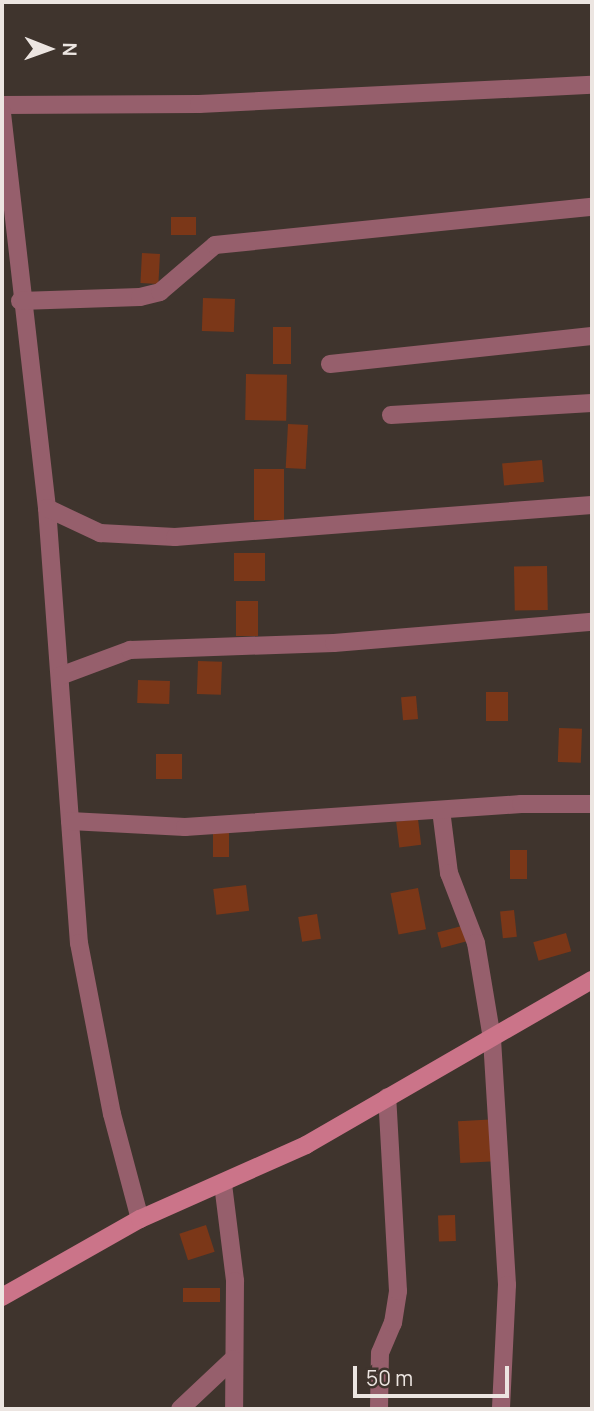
<!DOCTYPE html>
<html>
<head>
<meta charset="utf-8">
<style>
  body { margin:0 }
  #map { position:relative; width:594px; height:1411px; overflow:hidden; background:#3f342d; font-family:Manrope,sans-serif }
  div>[style] { position:absolute }
  [style*='--x'] { left:calc(var(--x)*1px); top:calc(var(--y)*1px); width:calc(var(--w)*1px); rotate:calc(var(--a)*1deg) }
  .building>* { inset:0; background:#7b3718; transform-origin:0 0 }
  .street>* { height:18px; margin:-9px; padding:0 9px; transform-origin:9px; border-radius:9px; background:#965f6c }
  .secondary>* { height:18px; margin:-9px; padding:0 9px; transform-origin:9px; border-radius:9px; background:#cb7489 }
  span { translate:-50% -50%; white-space:nowrap; text-align:center; line-height:1.15; -webkit-text-stroke:7px #3f342d; paint-order:stroke }
  .frame { position:absolute; inset:0; border:4px solid #ece5e1; pointer-events:none }
  .north { position:absolute; left:14px; top:14px; width:70px; height:70px; -webkit-text-stroke:5px #3f342d; paint-order:stroke; rotate:91deg; font-size:19px; font-weight:700; line-height:28px; text-align:center; color:#ece5e1 }
  .north::after { content:''; display:block; margin:auto; width:24px; height:32px; background:#ece5e1; clip-path:polygon(50% 0,100% 100%,50% 72%,0 100%) }
  .scale { position:absolute; left:353px; top:1366px; width:156px; height:32px; box-sizing:border-box; border:4px solid #ece5e1; border-top:0; padding-left:9px; font-size:21px; line-height:24px; white-space:nowrap; color:#ece5e1; -webkit-text-stroke:5px #3f342d; paint-order:stroke }
</style>
</head>
<body>
<div id="map">
  <div class="building">
    <i style="left:171px;top:217px;width:25px;height:18px"></i>
    <i style="left:142px;top:253px;width:18px;height:30px;rotate:3deg"></i>
    <i style="left:203px;top:298px;width:32px;height:33px;rotate:2deg"></i>
    <i style="left:273px;top:327px;width:18px;height:37px"></i>
    <i style="left:246px;top:374px;width:41px;height:46px;rotate:1deg"></i>
    <i style="left:288px;top:424px;width:20px;height:44px;rotate:3deg"></i>
    <i style="left:542px;top:460px;width:22px;height:40px;rotate:85deg"></i>
    <i style="left:254px;top:469px;width:30px;height:51px"></i>
    <i style="left:265px;top:553px;width:28px;height:31px;rotate:90deg"></i>
    <i style="left:547px;top:566px;width:44px;height:33px;rotate:89deg"></i>
    <i style="left:236px;top:601px;width:22px;height:35px"></i>
    <i style="left:198px;top:661px;width:24px;height:33px;rotate:2deg"></i>
    <i style="left:138px;top:680px;width:32px;height:23px;rotate:2deg"></i>
    <i style="left:486px;top:692px;width:22px;height:29px"></i>
    <i style="left:416px;top:696px;width:23px;height:15px;rotate:85deg"></i>
    <i style="left:559px;top:728px;width:23px;height:34px;rotate:2deg"></i>
    <i style="left:156px;top:754px;width:26px;height:25px"></i>
    <i style="left:418px;top:819px;width:26px;height:22px;rotate:83deg"></i>
    <i style="left:213px;top:830px;width:16px;height:27px"></i>
    <i style="left:510px;top:850px;width:17px;height:29px"></i>
    <i style="left:246px;top:885px;width:26px;height:33px;rotate:83deg"></i>
    <i style="left:418px;top:888px;width:42px;height:28px;rotate:79deg"></i>
    <i style="left:514px;top:910px;width:27px;height:14px;rotate:84deg"></i>
    <i style="left:317px;top:914px;width:25px;height:19px;rotate:81deg"></i>
    <i style="left:473px;top:923px;width:16px;height:37px;rotate:75deg"></i>
    <i style="left:566px;top:933px;width:19px;height:34px;rotate:74deg"></i>
    <i style="left:499px;top:1119px;width:42px;height:41px;rotate:87deg"></i>
    <i style="left:455px;top:1215px;width:26px;height:17px;rotate:88deg"></i>
    <i style="left:206px;top:1225px;width:28px;height:28px;rotate:72deg"></i>
    <i style="left:220px;top:1288px;width:14px;height:37px;rotate:90deg"></i>
  </div>
  <div class="street">
    <i style="--x:2;--y:105;--w:197;--a:-0.3"></i>
    <i style="--x:199;--y:104;--w:393;--a:-2.8"></i>
    <i style="--x:2;--y:113;--w:398;--a:83.5"></i>
    <i style="--x:47;--y:508;--w:436;--a:85.8"></i>
    <i style="--x:79;--y:943;--w:174;--a:79.1"></i>
    <i style="--x:112;--y:1114;--w:109;--a:75.1"></i>
    <i style="--x:20;--y:301;--w:120;--a:-1.9"></i>
    <i style="--x:140;--y:297;--w:21;--a:-14"></i>
    <i style="--x:160;--y:292;--w:72;--a:-40.5"></i>
    <i style="--x:215;--y:245;--w:379;--a:-5.8"></i>
    <i style="--x:330;--y:364;--w:263;--a:-6.1"></i>
    <i style="--x:391;--y:415;--w:201;--a:-3.4"></i>
    <i style="--x:47;--y:508;--w:59;--a:25.3"></i>
    <i style="--x:100;--y:533;--w:75;--a:3.1"></i>
    <i style="--x:175;--y:537;--w:418;--a:-4.4"></i>
    <i style="--x:60;--y:676;--w:75;--a:-20.4"></i>
    <i style="--x:130;--y:650;--w:204;--a:-2"></i>
    <i style="--x:334;--y:643;--w:259;--a:-4.7"></i>
    <i style="--x:441;--y:810;--w:64;--a:82.8"></i>
    <i style="--x:449;--y:873;--w:75;--a:68.9"></i>
    <i style="--x:476;--y:943;--w:97;--a:80.5"></i>
    <i style="--x:492;--y:1039;--w:246;--a:86.5"></i>
    <i style="--x:507;--y:1285;--w:124;--a:92.8"></i>
    <i style="--x:70;--y:821;--w:115;--a:3"></i>
    <i style="--x:185;--y:827;--w:337;--a:-3.9"></i>
    <i style="--x:521;--y:804;--w:71;--a:0"></i>
    <i style="--x:223;--y:1184;--w:98;--a:82.9"></i>
    <i style="--x:235;--y:1281;--w:128;--a:90.4"></i>
    <i style="--x:180;--y:1409;--w:73;--a:-43.3"></i>
    <i style="--x:379;--y:1409;--w:56;--a:-89"></i>
    <i style="--x:380;--y:1353;--w:33;--a:-67"></i>
    <i style="--x:393;--y:1323;--w:32;--a:-81"></i>
    <i style="--x:398;--y:1291;--w:194;--a:-93.2"></i>
  </div>
  <div class="secondary">
    <i style="--x:2;--y:1297;--w:159;--a:-29.5"></i>
    <i style="--x:140;--y:1219;--w:182;--a:-24"></i>
    <i style="--x:306;--y:1145;--w:330;--a:-30"></i>
  </div>
  <div class="frame"></div>
  <div class="north">N</div>
  <div class="scale">50 m</div>
</div>
</body>
</html>
